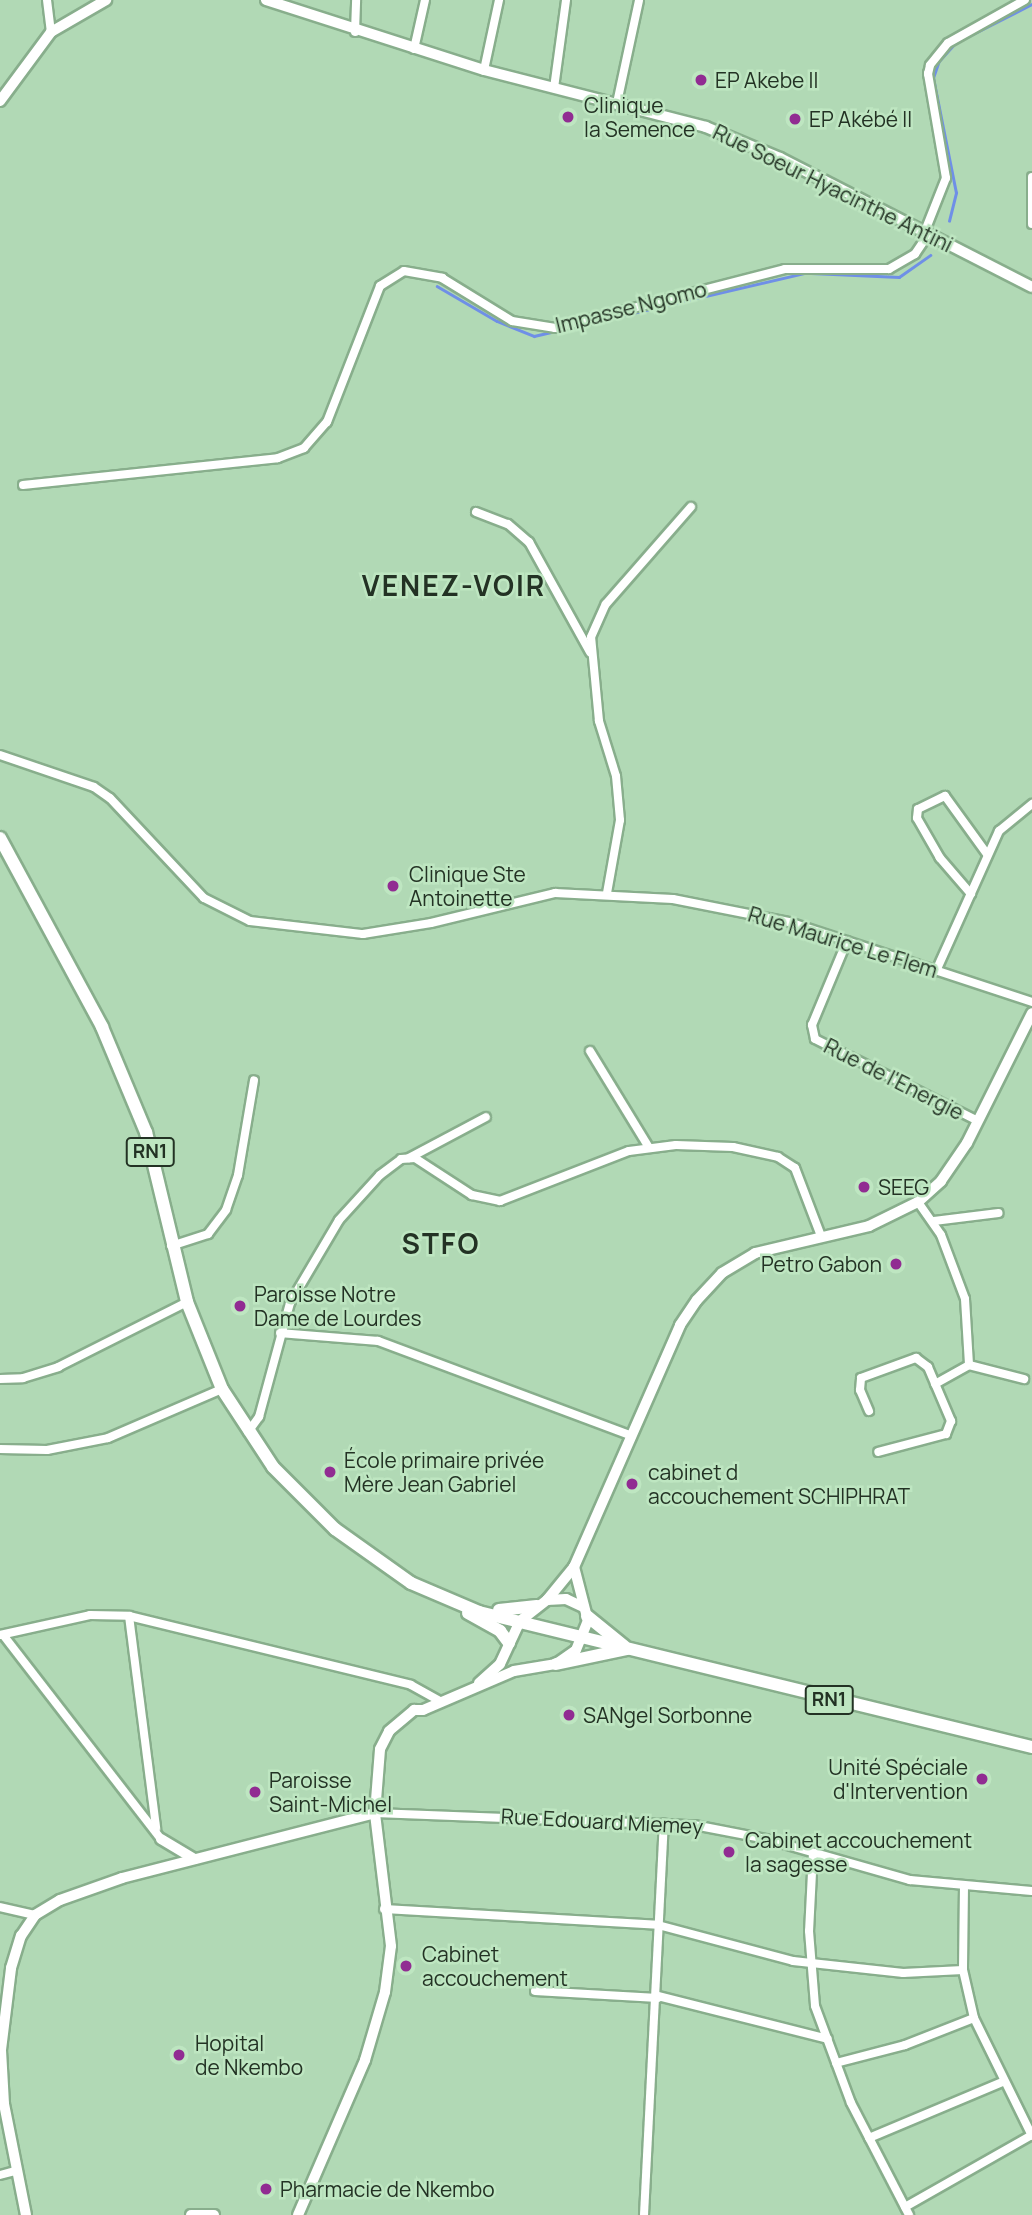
<!DOCTYPE html>
<html>
<head>
<meta charset="utf-8">
<style>
  body { margin:0 }
  #map { position:relative; width:1032px; height:2215px; overflow:hidden; background:#b1d9b5; font-family:Manrope,sans-serif }
  div>[style] { position:absolute }
  [style*='--x'] { left:calc(var(--x)*1px); top:calc(var(--y)*1px); width:calc(var(--w)*1px); rotate:calc(var(--a)*1deg) }
  .stream>* { height:2.5px; margin:-1.25px; padding:0 1.25px; transform-origin:1.25px; border-radius:1.25px; background:#6f8fe7 }
  .roads { filter:drop-shadow(2px 0 #88ae8c) drop-shadow(-2px 0 #88ae8c) drop-shadow(0 2px #88ae8c) drop-shadow(0 -2px #88ae8c) }
  .street>* { height:8px; margin:-4px; padding:0 4px; transform-origin:4px; border-radius:4px; background:#fff }
  .secondary>* { height:10px; margin:-5px; padding:0 5px; transform-origin:5px; border-radius:5px; background:#fff }
  .primary>* { height:12px; margin:-6px; padding:0 6px; transform-origin:6px; border-radius:6px; background:#fff }
  .dots>* { width:19px; height:19px; translate:-50% -50%; box-sizing:border-box; border:4px solid #bee6c1; border-radius:50% }
  span { translate:-50% -50%; white-space:nowrap; text-align:center; line-height:1.15; -webkit-text-stroke:5px #bee6c1; paint-order:stroke }
  .shield-label span { padding:2px 5px; background:#bee6c1; border:2px solid; border-radius:5px; -webkit-text-stroke-width:0 }
  .shield-label { font-size:19px; color:#233224; font-weight:700 }
  .poi-label { font-size:21px; color:#233224 }
  .left { translate:0 -50%; text-align:left }
  .right { translate:-100% -50%; text-align:right }
  .street-label { font-size:21px; color:#233224 }
  .district-label { font-size:28px; color:#233224; font-weight:700; letter-spacing:2px }
</style>
</head>
<body>
<div id="map">
  <div class="stream">
    <i style="--x:967;--y:37;--w:73;--a:-26.9"></i>
    <i style="--x:949;--y:221;--w:29;--a:-76"></i>
    <i style="--x:956;--y:193;--w:117;--a:-101.3"></i>
    <i style="--x:933;--y:78;--w:18;--a:-71"></i>
    <i style="--x:939;--y:61;--w:24;--a:-48"></i>
    <i style="--x:811;--y:273;--w:88;--a:2.6"></i>
    <i style="--x:899;--y:277;--w:38;--a:-35"></i>
    <i style="--x:437;--y:286;--w:69;--a:30.3"></i>
    <i style="--x:497;--y:321;--w:40;--a:22"></i>
    <i style="--x:534;--y:336;--w:278;--a:-13.1"></i>
  </div>
  <div class="roads">
    <div class="street">
      <i style="--x:47;--y:0;--w:32;--a:83"></i>
      <i style="--x:355;--y:32;--w:32;--a:-88"></i>
      <i style="--x:414;--y:49;--w:50;--a:-77.3"></i>
      <i style="--x:484;--y:70;--w:72;--a:-77.9"></i>
      <i style="--x:554;--y:88;--w:89;--a:-82.2"></i>
      <i style="--x:617;--y:103;--w:105;--a:-77.9"></i>
      <i style="--x:1032;--y:177;--w:47;--a:90"></i>
      <i style="--x:925;--y:231;--w:57;--a:-68.4"></i>
      <i style="--x:946;--y:178;--w:106;--a:-99.8"></i>
      <i style="--x:928;--y:74;--w:9;--a:-77"></i>
      <i style="--x:930;--y:65;--w:28;--a:-51"></i>
      <i style="--x:948;--y:43;--w:88;--a:-29.2"></i>
      <i style="--x:23;--y:485;--w:256;--a:-6"></i>
      <i style="--x:278;--y:458;--w:28;--a:-21"></i>
      <i style="--x:304;--y:448;--w:35;--a:-49"></i>
      <i style="--x:327;--y:422;--w:146;--a:-68.7"></i>
      <i style="--x:380;--y:286;--w:28;--a:-32"></i>
      <i style="--x:404;--y:271;--w:39;--a:10"></i>
      <i style="--x:442;--y:278;--w:82;--a:31.6"></i>
      <i style="--x:512;--y:321;--w:44;--a:9.2"></i>
      <i style="--x:555;--y:328;--w:237;--a:-14.4"></i>
      <i style="--x:785;--y:269;--w:104;--a:0"></i>
      <i style="--x:889;--y:269;--w:30;--a:-30"></i>
      <i style="--x:915;--y:254;--w:25;--a:-56"></i>
      <i style="--x:476;--y:512;--w:34;--a:21"></i>
      <i style="--x:508;--y:524;--w:28;--a:41"></i>
      <i style="--x:529;--y:542;--w:126;--a:61"></i>
      <i style="--x:0;--y:755;--w:99;--a:18.8"></i>
      <i style="--x:94;--y:787;--w:19;--a:35"></i>
      <i style="--x:110;--y:798;--w:137;--a:46.8"></i>
      <i style="--x:204;--y:898;--w:51;--a:26.6"></i>
      <i style="--x:250;--y:921;--w:114;--a:6.6"></i>
      <i style="--x:363;--y:934;--w:69;--a:-9.2"></i>
      <i style="--x:431;--y:923;--w:128;--a:-13.6"></i>
      <i style="--x:555;--y:893;--w:118;--a:2.9"></i>
      <i style="--x:673;--y:899;--w:118;--a:11.2"></i>
      <i style="--x:789;--y:922;--w:256;--a:18.2"></i>
      <i style="--x:607;--y:893;--w:74;--a:-79.9"></i>
      <i style="--x:620;--y:820;--w:44;--a:-95.2"></i>
      <i style="--x:616;--y:776;--w:58;--a:-107.2"></i>
      <i style="--x:599;--y:721;--w:84;--a:-95.4"></i>
      <i style="--x:591;--y:637;--w:36;--a:-66"></i>
      <i style="--x:606;--y:604;--w:129;--a:-48.8"></i>
      <i style="--x:971;--y:894;--w:48;--a:-130.7"></i>
      <i style="--x:940;--y:858;--w:46;--a:-119.9"></i>
      <i style="--x:917;--y:818;--w:9;--a:-84"></i>
      <i style="--x:918;--y:809;--w:30;--a:-26"></i>
      <i style="--x:945;--y:796;--w:72;--a:54.1"></i>
      <i style="--x:847;--y:941;--w:91;--a:112.6"></i>
      <i style="--x:812;--y:1025;--w:14;--a:78"></i>
      <i style="--x:815;--y:1039;--w:182;--a:26.7"></i>
      <i style="--x:936;--y:971;--w:154;--a:-65.8"></i>
      <i style="--x:999;--y:831;--w:43;--a:-39.3"></i>
      <i style="--x:590;--y:1051;--w:111;--a:58.6"></i>
      <i style="--x:409;--y:1158;--w:87;--a:-28"></i>
      <i style="--x:918;--y:1202;--w:40;--a:55.1"></i>
      <i style="--x:941;--y:1235;--w:68;--a:69.4"></i>
      <i style="--x:965;--y:1299;--w:66;--a:86.5"></i>
      <i style="--x:934;--y:1221;--w:65;--a:-7"></i>
      <i style="--x:171;--y:1246;--w:39;--a:-18"></i>
      <i style="--x:208;--y:1234;--w:30;--a:-53"></i>
      <i style="--x:226;--y:1210;--w:37;--a:-71"></i>
      <i style="--x:238;--y:1175;--w:96;--a:-80.4"></i>
      <i style="--x:280;--y:1333;--w:98;--a:4.7"></i>
      <i style="--x:378;--y:1341;--w:271;--a:20.5"></i>
      <i style="--x:969;--y:1365;--w:57;--a:14.3"></i>
      <i style="--x:0;--y:1379;--w:23;--a:-2"></i>
      <i style="--x:23;--y:1378;--w:37;--a:-17"></i>
      <i style="--x:58;--y:1367;--w:144;--a:-26.7"></i>
      <i style="--x:935;--y:1384;--w:39;--a:-29"></i>
      <i style="--x:869;--y:1411;--w:23;--a:-113"></i>
      <i style="--x:860;--y:1390;--w:12;--a:-85"></i>
      <i style="--x:861;--y:1378;--w:59;--a:-20"></i>
      <i style="--x:916;--y:1358;--w:15;--a:37"></i>
      <i style="--x:928;--y:1367;--w:59;--a:66.9"></i>
      <i style="--x:951;--y:1421;--w:14;--a:111"></i>
      <i style="--x:946;--y:1434;--w:70;--a:165.2"></i>
      <i style="--x:248;--y:1432;--w:19;--a:-54"></i>
      <i style="--x:259;--y:1417;--w:118;--a:-74.8"></i>
      <i style="--x:290;--y:1303;--w:96;--a:-59.4"></i>
      <i style="--x:339;--y:1220;--w:61;--a:-47.7"></i>
      <i style="--x:380;--y:1175;--w:26;--a:-37"></i>
      <i style="--x:401;--y:1159;--w:14;--a:-4"></i>
      <i style="--x:415;--y:1158;--w:68;--a:33"></i>
      <i style="--x:472;--y:1195;--w:29;--a:12"></i>
      <i style="--x:500;--y:1201;--w:138;--a:-21.2"></i>
      <i style="--x:629;--y:1151;--w:47;--a:-7.3"></i>
      <i style="--x:676;--y:1145;--w:57;--a:2"></i>
      <i style="--x:733;--y:1147;--w:46;--a:12.5"></i>
      <i style="--x:778;--y:1157;--w:20;--a:33"></i>
      <i style="--x:795;--y:1168;--w:73;--a:69.1"></i>
      <i style="--x:0;--y:1449;--w:47;--a:1.2"></i>
      <i style="--x:47;--y:1450;--w:62;--a:-11.1"></i>
      <i style="--x:108;--y:1438;--w:124;--a:-23.3"></i>
      <i style="--x:129;--y:1616;--w:214;--a:82.7"></i>
      <i style="--x:0;--y:1635;--w:92;--a:-12.5"></i>
      <i style="--x:90;--y:1615;--w:39;--a:1"></i>
      <i style="--x:129;--y:1616;--w:290;--a:13.7"></i>
      <i style="--x:411;--y:1685;--w:35;--a:29"></i>
      <i style="--x:4;--y:1636;--w:257;--a:52.3"></i>
      <i style="--x:375;--y:1813;--w:319;--a:2.2"></i>
      <i style="--x:694;--y:1825;--w:73;--a:11"></i>
      <i style="--x:766;--y:1839;--w:150;--a:15.9"></i>
      <i style="--x:910;--y:1880;--w:122;--a:5.2"></i>
      <i style="--x:813;--y:1853;--w:78;--a:92.9"></i>
      <i style="--x:809;--y:1931;--w:75;--a:85.4"></i>
      <i style="--x:815;--y:2006;--w:103;--a:69.6"></i>
      <i style="--x:851;--y:2103;--w:126;--a:62.6"></i>
      <i style="--x:964;--y:1886;--w:84;--a:90.7"></i>
      <i style="--x:963;--y:1970;--w:49;--a:77.1"></i>
      <i style="--x:974;--y:2018;--w:131;--a:63.8"></i>
      <i style="--x:0;--y:1907;--w:36;--a:13"></i>
      <i style="--x:384;--y:1909;--w:274;--a:3.3"></i>
      <i style="--x:658;--y:1925;--w:140;--a:14.9"></i>
      <i style="--x:793;--y:1961;--w:111;--a:6.2"></i>
      <i style="--x:903;--y:1973;--w:60;--a:-2.9"></i>
      <i style="--x:535;--y:1991;--w:123;--a:3.3"></i>
      <i style="--x:658;--y:1996;--w:175;--a:14.2"></i>
      <i style="--x:836;--y:2063;--w:71;--a:-14.6"></i>
      <i style="--x:905;--y:2045;--w:74;--a:-21.4"></i>
      <i style="--x:869;--y:2138;--w:144;--a:-22.8"></i>
      <i style="--x:0;--y:2175;--w:16;--a:-15"></i>
      <i style="--x:905;--y:2207;--w:146;--a:-29.6"></i>
      <i style="--x:644;--y:2215;--w:392;--a:-87.1"></i>
    </div>
    <div class="secondary">
      <i style="--x:266;--y:0;--w:229;--a:17.8"></i>
      <i style="--x:484;--y:70;--w:229;--a:14.4"></i>
      <i style="--x:706;--y:127;--w:80;--a:22.7"></i>
      <i style="--x:780;--y:158;--w:283;--a:27.1"></i>
      <i style="--x:0;--y:101;--w:86;--a:-53.5"></i>
      <i style="--x:51;--y:32;--w:64;--a:-30.2"></i>
      <i style="--x:547;--y:1600;--w:19;--a:-3"></i>
      <i style="--x:566;--y:1599;--w:19;--a:25"></i>
      <i style="--x:479;--y:1683;--w:28;--a:-42"></i>
      <i style="--x:500;--y:1664;--w:47;--a:-65.1"></i>
      <i style="--x:520;--y:1621;--w:34;--a:-38"></i>
      <i style="--x:547;--y:1600;--w:43;--a:-50.7"></i>
      <i style="--x:574;--y:1567;--w:264;--a:-66.3"></i>
      <i style="--x:680;--y:1325;--w:30;--a:-56"></i>
      <i style="--x:697;--y:1300;--w:37;--a:-47"></i>
      <i style="--x:722;--y:1273;--w:39;--a:-31"></i>
      <i style="--x:755;--y:1253;--w:117;--a:-13.3"></i>
      <i style="--x:869;--y:1226;--w:55;--a:-26.1"></i>
      <i style="--x:918;--y:1202;--w:31;--a:-42"></i>
      <i style="--x:941;--y:1181;--w:46;--a:-55.6"></i>
      <i style="--x:967;--y:1143;--w:145;--a:-63.4"></i>
      <i style="--x:161;--y:1839;--w:39;--a:31"></i>
      <i style="--x:26;--y:2215;--w:113;--a:-101.2"></i>
      <i style="--x:4;--y:2104;--w:54;--a:-93.2"></i>
      <i style="--x:1;--y:2050;--w:83;--a:-83"></i>
      <i style="--x:11;--y:1968;--w:34;--a:-73"></i>
      <i style="--x:21;--y:1936;--w:25;--a:-56"></i>
      <i style="--x:35;--y:1915;--w:29;--a:-31"></i>
      <i style="--x:60;--y:1900;--w:66;--a:-19.5"></i>
      <i style="--x:122;--y:1878;--w:261;--a:-14.4"></i>
      <i style="--x:191;--y:2215;--w:23;--a:0"></i>
      <i style="--x:298;--y:2215;--w:169;--a:-66.6"></i>
      <i style="--x:365;--y:2060;--w:71;--a:-73.6"></i>
      <i style="--x:385;--y:1992;--w:46;--a:-82.6"></i>
      <i style="--x:391;--y:1946;--w:134;--a:-96.9"></i>
      <i style="--x:375;--y:1813;--w:64;--a:-85.5"></i>
      <i style="--x:380;--y:1749;--w:20;--a:-63"></i>
      <i style="--x:389;--y:1731;--w:33;--a:-40"></i>
      <i style="--x:414;--y:1710;--w:9;--a:0"></i>
      <i style="--x:423;--y:1710;--w:99;--a:-23.2"></i>
      <i style="--x:514;--y:1671;--w:43;--a:-9.5"></i>
      <i style="--x:556;--y:1664;--w:24;--a:-35"></i>
      <i style="--x:576;--y:1650;--w:31;--a:-68"></i>
      <i style="--x:588;--y:1621;--w:56;--a:-104.5"></i>
    </div>
    <div class="primary">
      <i style="--x:0;--y:838;--w:215;--a:61.6"></i>
      <i style="--x:102;--y:1027;--w:114;--a:67.3"></i>
      <i style="--x:146;--y:1132;--w:175;--a:76.4"></i>
      <i style="--x:187;--y:1302;--w:94;--a:68.1"></i>
      <i style="--x:222;--y:1389;--w:93;--a:56.8"></i>
      <i style="--x:273;--y:1467;--w:88;--a:45"></i>
      <i style="--x:335;--y:1529;--w:93;--a:35.4"></i>
      <i style="--x:411;--y:1583;--w:74;--a:23.1"></i>
      <i style="--x:479;--y:1612;--w:569;--a:13.72"></i>
      <i style="--x:499;--y:1610;--w:38;--a:-6"></i>
      <i style="--x:468;--y:1613;--w:37;--a:29"></i>
      <i style="--x:500;--y:1631;--w:15;--a:53"></i>
      <i style="--x:587;--y:1616;--w:48;--a:39"></i>
      <i style="--x:556;--y:1664;--w:73;--a:-11.9"></i>
    </div>
  </div>
  <div class="dots">
    <i style="left:701px;top:80px;background:#912c92"></i>
    <i style="left:568px;top:117px;background:#912c92"></i>
    <i style="left:795px;top:119px;background:#912c92"></i>
    <i style="left:393px;top:886px;background:#912c92"></i>
    <i style="left:864px;top:1187px;background:#912c92"></i>
    <i style="left:896px;top:1264px;background:#912c92"></i>
    <i style="left:240px;top:1306px;background:#912c92"></i>
    <i style="left:330px;top:1472px;background:#912c92"></i>
    <i style="left:632px;top:1484px;background:#912c92"></i>
    <i style="left:569px;top:1715px;background:#912c92"></i>
    <i style="left:982px;top:1779px;background:#912c92"></i>
    <i style="left:255px;top:1792px;background:#912c92"></i>
    <i style="left:729px;top:1852px;background:#912c92"></i>
    <i style="left:406px;top:1966px;background:#912c92"></i>
    <i style="left:179px;top:2055px;background:#912c92"></i>
    <i style="left:266px;top:2189px;background:#912c92"></i>
  </div>
  <div class="shield-label">
    <span style="left:150px;top:1152px">RN1</span>
    <span style="left:829px;top:1700px">RN1</span>
  </div>
  <div class="poi-label">
    <span class="left" style="left:715px;top:80px">EP Akebe II</span>
    <span class="left" style="left:584px;top:117px">Clinique<br>la Semence</span>
    <span class="left" style="left:809px;top:119px">EP Akébé II</span>
    <span class="left" style="left:409px;top:886px">Clinique Ste<br>Antoinette</span>
    <span class="left" style="left:878px;top:1187px">SEEG</span>
    <span class="right" style="left:882px;top:1264px">Petro Gabon</span>
    <span class="left" style="left:254px;top:1306px">Paroisse Notre<br>Dame de Lourdes</span>
    <span class="left" style="left:344px;top:1472px">École primaire privée<br>Mère Jean Gabriel</span>
    <span class="left" style="left:648px;top:1484px">cabinet d<br>accouchement SCHIPHRAT</span>
    <span class="left" style="left:583px;top:1715px">SANgel Sorbonne</span>
    <span class="right" style="left:968px;top:1779px">Unité Spéciale<br>d'Intervention</span>
    <span class="left" style="left:269px;top:1792px">Paroisse<br>Saint-Michel</span>
    <span class="left" style="left:745px;top:1852px">Cabinet accouchement<br>la sagesse</span>
    <span class="left" style="left:422px;top:1966px">Cabinet<br>accouchement</span>
    <span class="left" style="left:195px;top:2055px">Hopital<br>de Nkembo</span>
    <span class="left" style="left:280px;top:2189px">Pharmacie de Nkembo</span>
  </div>
  <div class="street-label">
    <span style="left:833px;top:188px;rotate:26deg">Rue Soeur Hyacinthe Antini</span>
    <span style="left:631px;top:307px;rotate:-14deg">Impasse Ngomo</span>
    <span style="left:843px;top:942px;rotate:17deg">Rue Maurice Le Flem</span>
    <span style="left:894px;top:1079px;rotate:27deg">Rue de l'Energie</span>
    <span style="left:602px;top:1821px;rotate:3deg">Rue Edouard Miemey</span>
  </div>
  <div class="district-label">
    <span style="left:454px;top:585px">VENEZ-VOIR</span>
    <span style="left:441px;top:1243px">STFO</span>
  </div>
</div>
</body>
</html>
